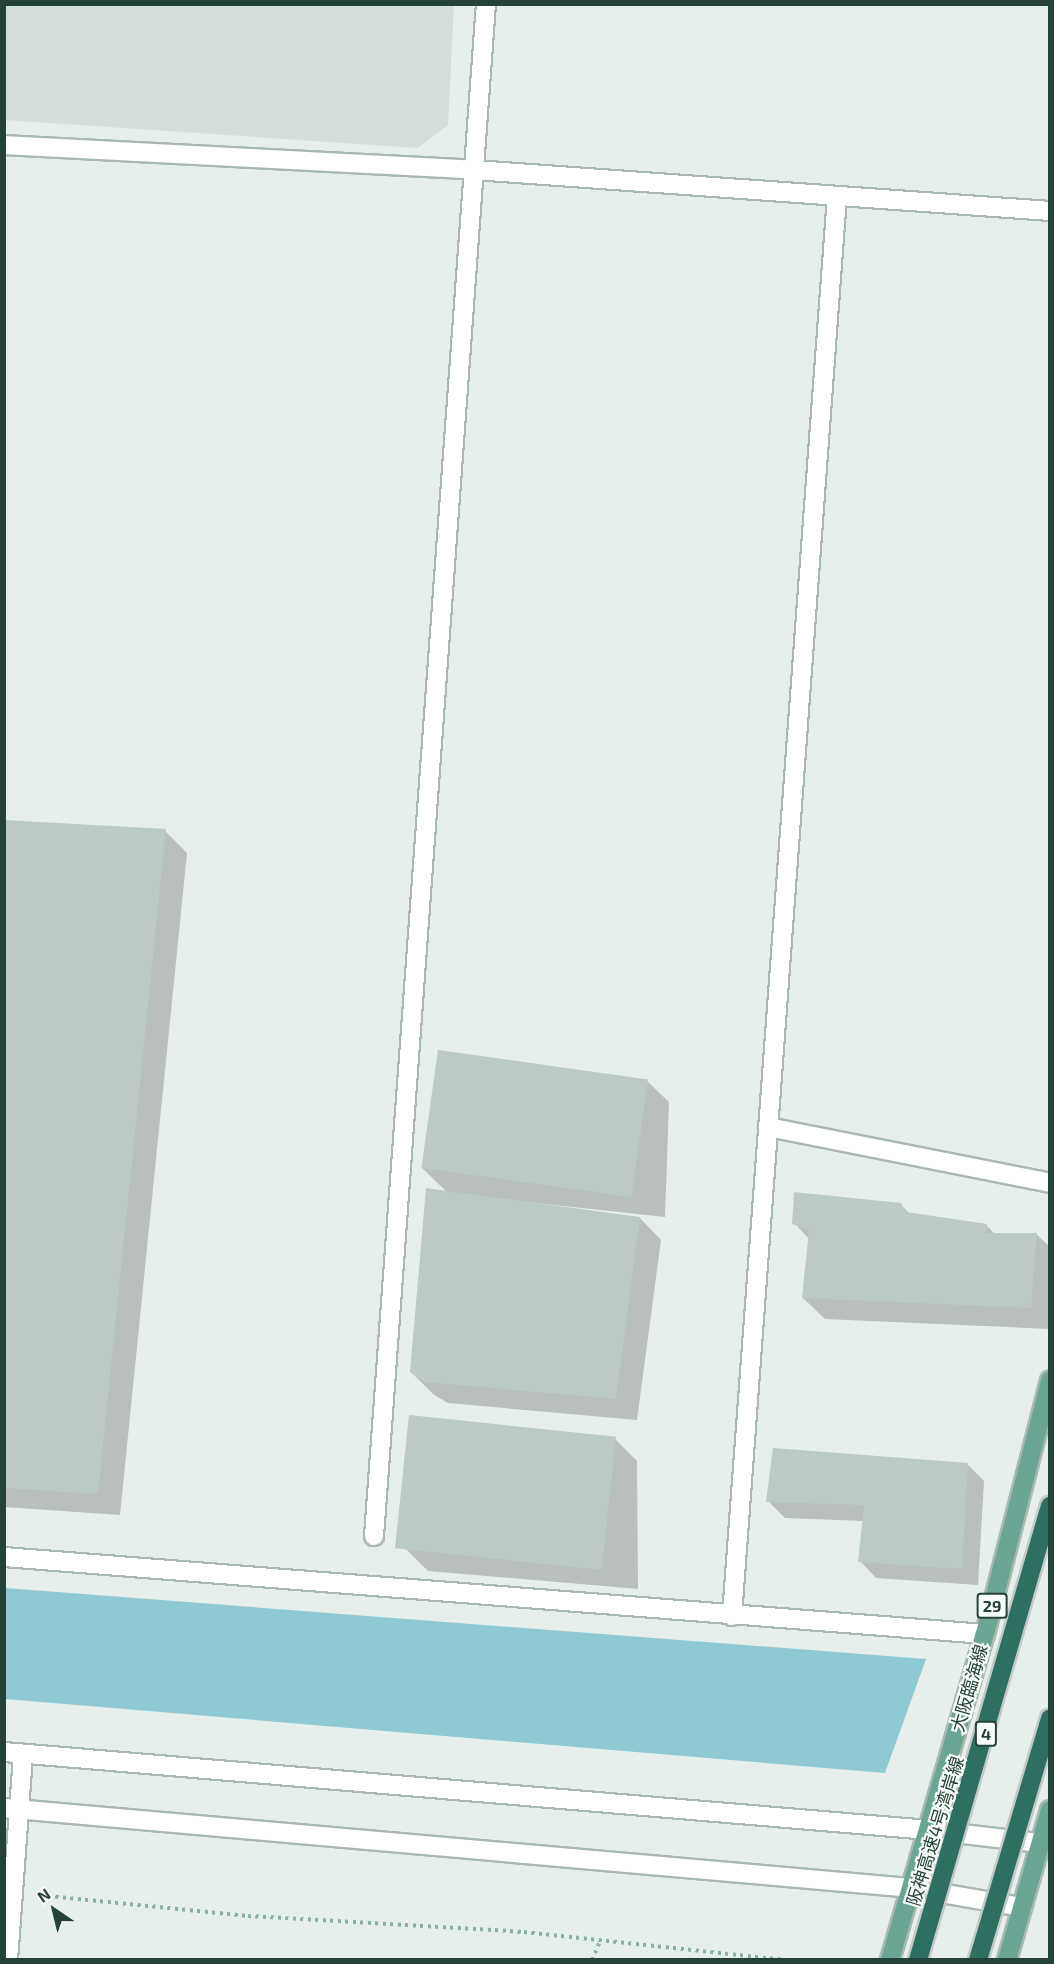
<!DOCTYPE html>
<html>
<head>
<meta charset="utf-8">
<style>
  body { margin:0 }
  #map { position:relative; width:1054px; height:1964px; overflow:hidden; background:#e6efeb; font-family:"Exo 2","Noto Sans JP",sans-serif }
  div>[style] { position:absolute }
  [style*='--x'] { left:calc(var(--x)*1px); top:calc(var(--y)*1px); width:calc(var(--w)*1px); rotate:calc(var(--a)*1deg) }
  .built>* { inset:0; background:#d4dfda }
  .water>* { inset:0; background:#8ec9d4 }
  .shadow>* { inset:0; background:#0003 }
  .building>* { inset:0; background:#bbcac4; transform-origin:0 0 }
  .path>* { height:4px; margin-top:-2px; transform-origin:0; background:repeating-linear-gradient(90deg,#86b3a5 0 3px,transparent 0 7.5px) }
  .roads { filter:drop-shadow(2px 0 #a8b8b2) drop-shadow(-2px 0 #a8b8b2) drop-shadow(0 2px #a8b8b2) drop-shadow(0 -2px #a8b8b2) }
  .minor>* { height:18px; margin:-9px; padding:0 9px; transform-origin:9px; border-radius:9px; background:#fff }
  .tertiary>* { height:18px; margin:-9px; padding:0 9px; transform-origin:9px; border-radius:9px; background:#fff }
  .primary>* { height:18px; margin:-9px; padding:0 9px; transform-origin:9px; border-radius:9px; background:#6aa596 }
  .bridges { filter:drop-shadow(2px 0 #c2cac8) drop-shadow(-2px 0 #c2cac8) drop-shadow(0 2px #c2cac8) drop-shadow(0 -2px #c2cac8) }
  .motorway-bridge>* { height:18px; margin:-9px; padding:0 9px; transform-origin:9px; border-radius:9px; background:#2f6f62 }
  span { translate:-50% -50%; white-space:nowrap; text-align:center; line-height:1.15; -webkit-text-stroke:4.5px #f7fbf9; paint-order:stroke }
  .shield-label span { padding:2px 4px; background:#f7fbf9; border:2px solid; border-radius:4px; -webkit-text-stroke-width:0 }
  .shield-label { font-size:16px; color:#24423a; font-weight:700 }
  .street-label { font-size:18px; color:#24423a }
  .frame { position:absolute; inset:0; border:6px solid #24423a; pointer-events:none }
  .north { position:absolute; left:24px; top:1880px; width:60px; height:60px; -webkit-text-stroke:4px #f7fbf9; paint-order:stroke; rotate:325deg; font-size:16px; font-weight:700; line-height:24px; text-align:center; color:#24423a }
  .north::after { content:''; display:block; margin:auto; width:21px; height:27px; background:#24423a; clip-path:polygon(50% 0,100% 100%,50% 72%,0 100%) }
</style>
</head>
<body>
<div id="map">
  <div class="built">
    <i style="clip-path:polygon(4px 5px,454px 5px,448px 125px,418px 148px,5px 120px)"></i>
  </div>
  <div class="water">
    <i style="clip-path:polygon(4px 1588px,5px 1588px,926px 1659px,885px 1773px,5px 1699px)"></i>
  </div>
  <div class="shadow">
    <i style="clip-path:polygon(4px 822px,165px 831px,187px 853px,120px 1515px,4px 1507px)"></i>
    <i style="clip-path:polygon(647px 1081px,669px 1102px,665px 1217px,471px 1196px,640px 1218px,661px 1240px,637px 1420px,448px 1403px,433px 1394px,411px 1372px,447px 1192px,422px 1168px)"></i>
    <i style="clip-path:polygon(901px 1205px,911px 1215px,986px 1225px,995px 1234px,1036px 1234px,1050px 1247px,1050px 1329px,825px 1319px,803px 1298px,810px 1240px,794px 1223px)"></i>
    <i style="clip-path:polygon(615px 1439px,637px 1461px,638px 1589px,428px 1571px,406px 1549px)"></i>
    <i style="clip-path:polygon(967px 1464px,984px 1481px,978px 1585px,876px 1578px,860px 1561px,864px 1521px,785px 1518px,768px 1501px)"></i>
  </div>
  <div class="building">
    <i style="clip-path:polygon(4px 820px,166px 829px,98px 1494px,4px 1488px)"></i>
    <i style="left:438px;top:1050px;width:212px;height:119px;rotate:8deg"></i>
    <i style="clip-path:polygon(426px 1188px,640px 1217px,616px 1399px,424px 1382px,410px 1372px)"></i>
    <i style="clip-path:polygon(794px 1192px,901px 1203px,906px 1212px,987px 1224px,985px 1233px,1037px 1233px,1031px 1308px,802px 1298px,809px 1230px,792px 1224px)"></i>
    <i style="left:409px;top:1415px;width:208px;height:134px;rotate:6deg"></i>
    <i style="clip-path:polygon(773px 1448px,968px 1463px,962px 1569px,858px 1562px,864px 1505px,766px 1502px)"></i>
  </div>
  <div class="path">
    <i style="--x:48;--y:1896;--w:201;--a:5.7"></i>
    <i style="--x:248;--y:1916;--w:276;--a:3.3"></i>
    <i style="--x:524;--y:1932;--w:262;--a:6.1"></i>
    <i style="--x:592;--y:1960;--w:21;--a:-67"></i>
  </div>
  <div class="roads">
    <div class="minor">
      <i style="--x:4;--y:145;--w:471;--a:3"></i>
      <i style="--x:474;--y:170;--w:577;--a:4.07"></i>
      <i style="--x:768;--y:1127;--w:288;--a:11.2"></i>
      <i style="--x:374;--y:1536;--w:1536;--a:-85.82"></i>
      <i style="--x:4;--y:1557;--w:984;--a:4.49"></i>
      <i style="--x:732;--y:1616;--w:1424;--a:-85.77"></i>
    </div>
    <div class="tertiary">
      <i style="--x:4;--y:1752;--w:928;--a:4.82"></i>
      <i style="--x:929;--y:1830;--w:111;--a:6.7"></i>
      <i style="--x:4;--y:1808;--w:912;--a:5.04"></i>
      <i style="--x:912;--y:1888;--w:112;--a:9.8"></i>
      <i style="--x:8;--y:1960;--w:207;--a:-85.8"></i>
    </div>
    <div class="primary">
      <i style="--x:890;--y:1960;--w:340;--a:-73.8"></i>
      <i style="--x:985;--y:1634;--w:262;--a:-75.6"></i>
      <i style="--x:1007;--y:1960;--w:156;--a:-74"></i>
    </div>
  </div>
  <div class="bridges">
    <div class="motorway-bridge">
      <i style="--x:918;--y:1960;--w:473;--a:-73.8"></i>
      <i style="--x:978;--y:1960;--w:252;--a:-73.4"></i>
    </div>
  </div>
  <div class="shield-label">
    <span style="left:992px;top:1606px">29</span>
    <span style="left:986px;top:1734px">4</span>
  </div>
  <div class="street-label">
    <span style="left:969px;top:1688px;rotate:-74deg">大阪臨海線</span>
    <span style="left:935px;top:1831px;rotate:-73deg">阪神高速4号湾岸線</span>
  </div>
  <div class="frame"></div>
  <div class="north">N</div>
</div>
</body>
</html>
